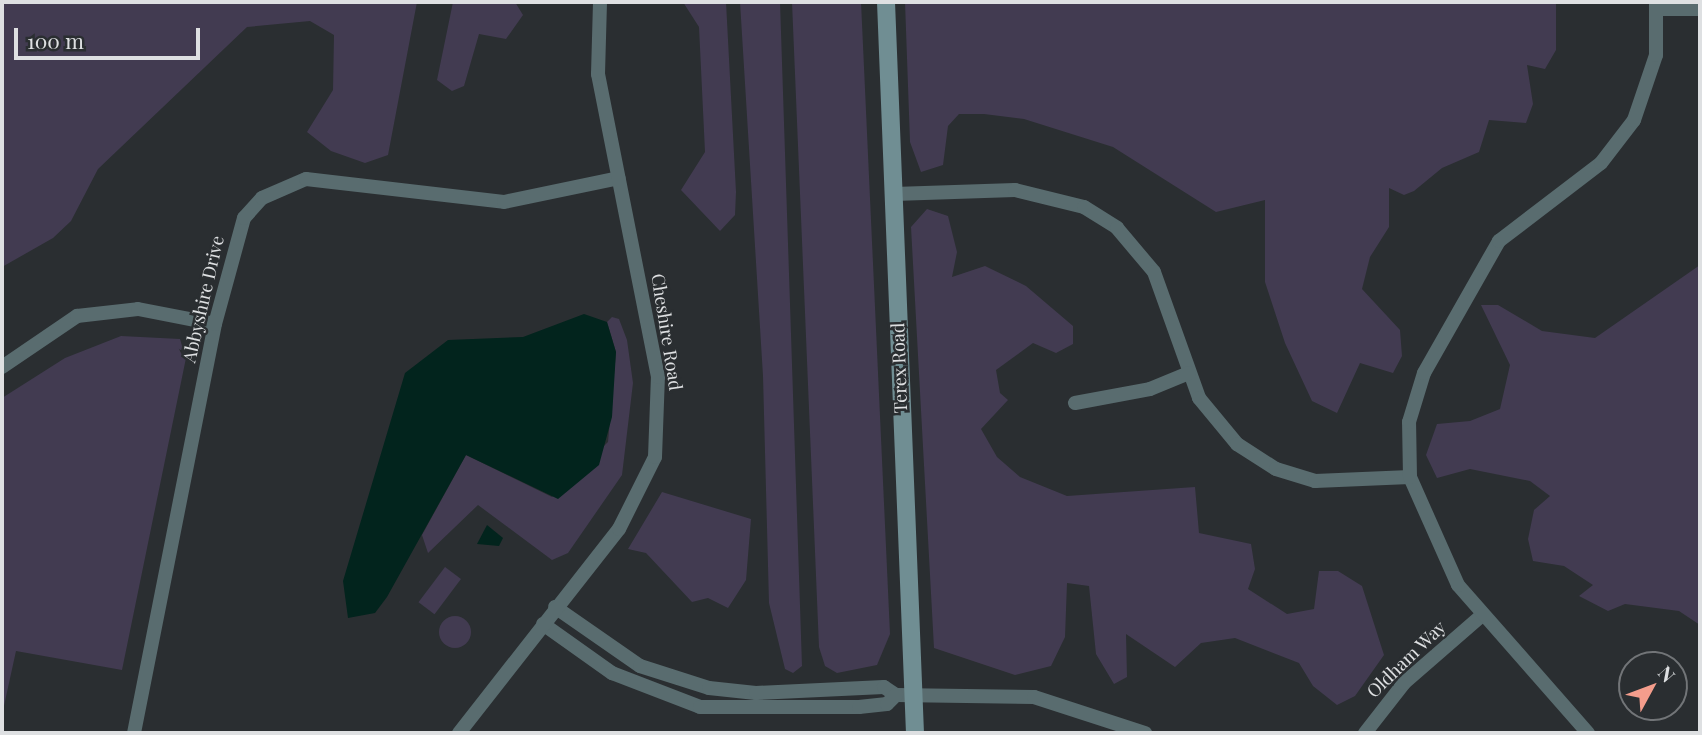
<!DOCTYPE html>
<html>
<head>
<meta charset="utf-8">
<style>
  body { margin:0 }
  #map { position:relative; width:1702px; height:735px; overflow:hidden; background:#2a2e31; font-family:"Playfair Display",serif }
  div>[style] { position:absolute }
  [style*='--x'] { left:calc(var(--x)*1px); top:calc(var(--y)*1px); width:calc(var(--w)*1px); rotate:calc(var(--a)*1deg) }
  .green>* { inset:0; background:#423b51; transform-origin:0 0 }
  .round { border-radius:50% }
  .water>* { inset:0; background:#02241d }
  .minor>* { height:14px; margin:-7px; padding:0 7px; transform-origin:7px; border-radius:7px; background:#596c6f }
  .secondary>* { height:18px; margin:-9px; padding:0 9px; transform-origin:9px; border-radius:9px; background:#708e93 }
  span { translate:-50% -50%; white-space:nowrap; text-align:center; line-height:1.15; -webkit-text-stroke:5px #2a2e31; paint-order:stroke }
  .street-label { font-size:18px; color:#dee0e2 }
  .frame { position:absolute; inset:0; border:4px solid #dee0e2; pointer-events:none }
  .north { position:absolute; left:1618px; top:651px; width:70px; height:70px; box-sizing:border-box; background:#2a2e31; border:2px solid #727578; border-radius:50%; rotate:49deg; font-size:19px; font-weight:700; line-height:28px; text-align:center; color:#dee0e2 }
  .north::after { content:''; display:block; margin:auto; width:24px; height:32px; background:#f49d8c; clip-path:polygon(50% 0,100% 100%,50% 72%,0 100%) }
  .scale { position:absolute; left:14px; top:28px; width:186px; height:32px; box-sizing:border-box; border:4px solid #dee0e2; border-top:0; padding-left:9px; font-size:21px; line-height:24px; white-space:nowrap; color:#dee0e2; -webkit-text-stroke:5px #2a2e31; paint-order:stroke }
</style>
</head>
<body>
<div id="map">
  <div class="green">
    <i style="clip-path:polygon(2px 2px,417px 2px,388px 155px,365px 163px,331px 151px,307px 132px,333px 90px,334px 35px,310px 21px,247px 27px,98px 169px,71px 221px,53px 238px,2px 267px)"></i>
    <i style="clip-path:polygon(453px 2px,515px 2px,523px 15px,506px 39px,479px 34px,464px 86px,452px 91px,437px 80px)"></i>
    <i style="clip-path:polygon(683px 2px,726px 2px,736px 192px,735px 215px,720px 231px,681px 190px,705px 152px,699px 27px)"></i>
    <i style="clip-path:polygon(740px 2px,780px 2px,802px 666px,793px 673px,785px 669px,769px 603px,763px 376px)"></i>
    <i style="clip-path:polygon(792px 2px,861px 2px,890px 634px,877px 665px,837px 673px,825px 666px,819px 647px)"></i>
    <i style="clip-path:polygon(905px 2px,1556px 2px,1556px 50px,1545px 69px,1527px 65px,1533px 104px,1526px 123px,1489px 120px,1479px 152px,1442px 168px,1414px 191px,1404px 195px,1389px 188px,1389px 227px,1370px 257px,1362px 289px,1400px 330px,1402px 356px,1393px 373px,1360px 363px,1337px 413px,1312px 401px,1285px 343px,1265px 282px,1265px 200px,1216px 212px,1113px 147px,1024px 119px,984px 114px,959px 114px,948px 126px,943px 165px,921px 172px,910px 142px)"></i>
    <i style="clip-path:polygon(927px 209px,948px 216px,957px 252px,952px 277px,985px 266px,1026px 286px,1073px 326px,1073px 344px,1056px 353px,1033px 343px,996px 370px,1000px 393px,1008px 400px,981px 429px,997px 457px,1020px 477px,1067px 496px,1195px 487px,1199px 533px,1251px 544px,1255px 569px,1248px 589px,1287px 614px,1314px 609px,1319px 571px,1338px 571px,1362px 586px,1384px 655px,1355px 696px,1337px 705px,1313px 686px,1299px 663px,1235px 638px,1201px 643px,1175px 667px,1126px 634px,1127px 677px,1114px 684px,1096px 654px,1089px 586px,1067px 583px,1065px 637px,1051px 666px,1015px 675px,934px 648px,911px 227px)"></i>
    <i style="clip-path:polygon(1700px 265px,1700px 625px,1679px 611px,1625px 604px,1608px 611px,1579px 596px,1593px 585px,1564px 566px,1533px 561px,1528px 539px,1534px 510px,1550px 496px,1530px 481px,1470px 469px,1437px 478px,1426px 455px,1437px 424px,1470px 421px,1500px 409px,1510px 365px,1481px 305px,1498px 305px,1542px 331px,1595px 338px)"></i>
    <i style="clip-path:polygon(612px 317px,619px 319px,627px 340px,633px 383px,622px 475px,568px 553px,552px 560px,478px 505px,428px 553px,422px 535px,466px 455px,552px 497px,608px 442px,616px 352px,607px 322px)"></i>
    <i style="clip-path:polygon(121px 336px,180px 339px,186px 358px,122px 670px,16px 651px,2px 715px,2px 398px,65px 358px)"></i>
    <i style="clip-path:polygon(662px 492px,751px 519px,746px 580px,728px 608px,708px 598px,692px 602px,646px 553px,628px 549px)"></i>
    <i style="left:445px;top:567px;width:20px;height:44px;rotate:37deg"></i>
    <i class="round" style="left:439px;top:616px;width:32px;height:32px"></i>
  </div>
  <div class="water">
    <i style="clip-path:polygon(584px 314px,607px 322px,616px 352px,612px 417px,599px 465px,558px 499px,466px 455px,387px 597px,375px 613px,348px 618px,343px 581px,405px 373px,448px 340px,523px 337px)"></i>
    <i style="clip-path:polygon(487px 525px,503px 538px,499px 546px,477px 544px)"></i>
  </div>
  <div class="minor">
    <i style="--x:1657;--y:9;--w:43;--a:0"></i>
    <i style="--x:894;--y:194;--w:121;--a:-1.9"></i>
    <i style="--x:1015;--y:190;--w:71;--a:13.8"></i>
    <i style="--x:1084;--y:207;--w:39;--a:32"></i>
    <i style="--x:1117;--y:228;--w:57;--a:49.9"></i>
    <i style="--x:1154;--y:272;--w:134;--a:70.3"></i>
    <i style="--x:1199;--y:398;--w:60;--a:50.4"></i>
    <i style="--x:1237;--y:444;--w:46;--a:32.7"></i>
    <i style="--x:1276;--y:469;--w:41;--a:17.1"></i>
    <i style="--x:1315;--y:481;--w:95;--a:-2.4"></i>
    <i style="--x:2;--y:367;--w:91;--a:-34.2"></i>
    <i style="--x:77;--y:316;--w:61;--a:-6.5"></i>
    <i style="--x:138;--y:309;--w:78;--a:11"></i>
    <i style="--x:1075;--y:403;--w:76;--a:-10.6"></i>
    <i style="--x:1150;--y:389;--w:42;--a:-22.3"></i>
    <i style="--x:555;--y:607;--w:103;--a:34.8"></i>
    <i style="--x:640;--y:666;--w:72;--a:17.7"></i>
    <i style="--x:709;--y:688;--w:47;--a:6.1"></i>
    <i style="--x:756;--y:693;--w:128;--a:-2.7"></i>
    <i style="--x:884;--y:687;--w:14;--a:34"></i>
    <i style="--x:896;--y:695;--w:138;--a:0.8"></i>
    <i style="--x:1034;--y:697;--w:117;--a:18"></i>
    <i style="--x:543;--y:624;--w:85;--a:35.4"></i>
    <i style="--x:612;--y:673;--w:94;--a:21.1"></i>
    <i style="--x:700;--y:707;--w:159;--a:0"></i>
    <i style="--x:859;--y:707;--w:28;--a:-6"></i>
    <i style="--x:887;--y:704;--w:13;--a:-45"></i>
    <i style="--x:134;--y:733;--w:417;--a:-78.8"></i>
    <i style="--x:215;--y:324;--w:110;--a:-74.7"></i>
    <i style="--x:244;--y:218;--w:27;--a:-48"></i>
    <i style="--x:262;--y:198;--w:48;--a:-23.4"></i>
    <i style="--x:306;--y:179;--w:199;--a:6.6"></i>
    <i style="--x:504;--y:202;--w:117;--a:-11.8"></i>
    <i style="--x:459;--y:733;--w:259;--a:-51.9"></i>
    <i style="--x:619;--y:529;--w:80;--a:-63.4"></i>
    <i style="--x:655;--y:457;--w:80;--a:-87.9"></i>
    <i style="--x:658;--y:377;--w:309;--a:-101.2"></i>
    <i style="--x:598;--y:74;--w:72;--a:-88.4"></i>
    <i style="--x:1365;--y:733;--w:63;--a:-52"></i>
    <i style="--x:1404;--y:683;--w:101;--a:-41"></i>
    <i style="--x:1588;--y:733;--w:197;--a:-131.3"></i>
    <i style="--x:1458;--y:585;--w:118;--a:-114"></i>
    <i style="--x:1410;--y:477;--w:55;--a:-91"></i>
    <i style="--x:1409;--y:422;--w:51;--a:-73"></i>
    <i style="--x:1424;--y:373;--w:152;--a:-60.4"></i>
    <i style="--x:1499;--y:241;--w:128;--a:-37.4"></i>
    <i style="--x:1601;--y:163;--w:54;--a:-52.5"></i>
    <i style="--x:1634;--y:120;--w:69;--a:-71.3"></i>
    <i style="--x:1656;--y:55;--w:53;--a:-90"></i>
  </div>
  <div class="secondary">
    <i style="--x:886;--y:2;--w:732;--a:87.73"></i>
  </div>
  <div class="street-label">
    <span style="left:203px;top:299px;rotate:-77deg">Abbyshire Drive</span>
    <span style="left:667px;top:332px;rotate:81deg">Cheshire Road</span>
    <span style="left:899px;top:368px;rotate:-92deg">Terex Road</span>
    <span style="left:1406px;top:659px;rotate:-44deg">Oldham Way</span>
  </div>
  <div class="frame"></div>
  <div class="north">N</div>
  <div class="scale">100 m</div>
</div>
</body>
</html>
